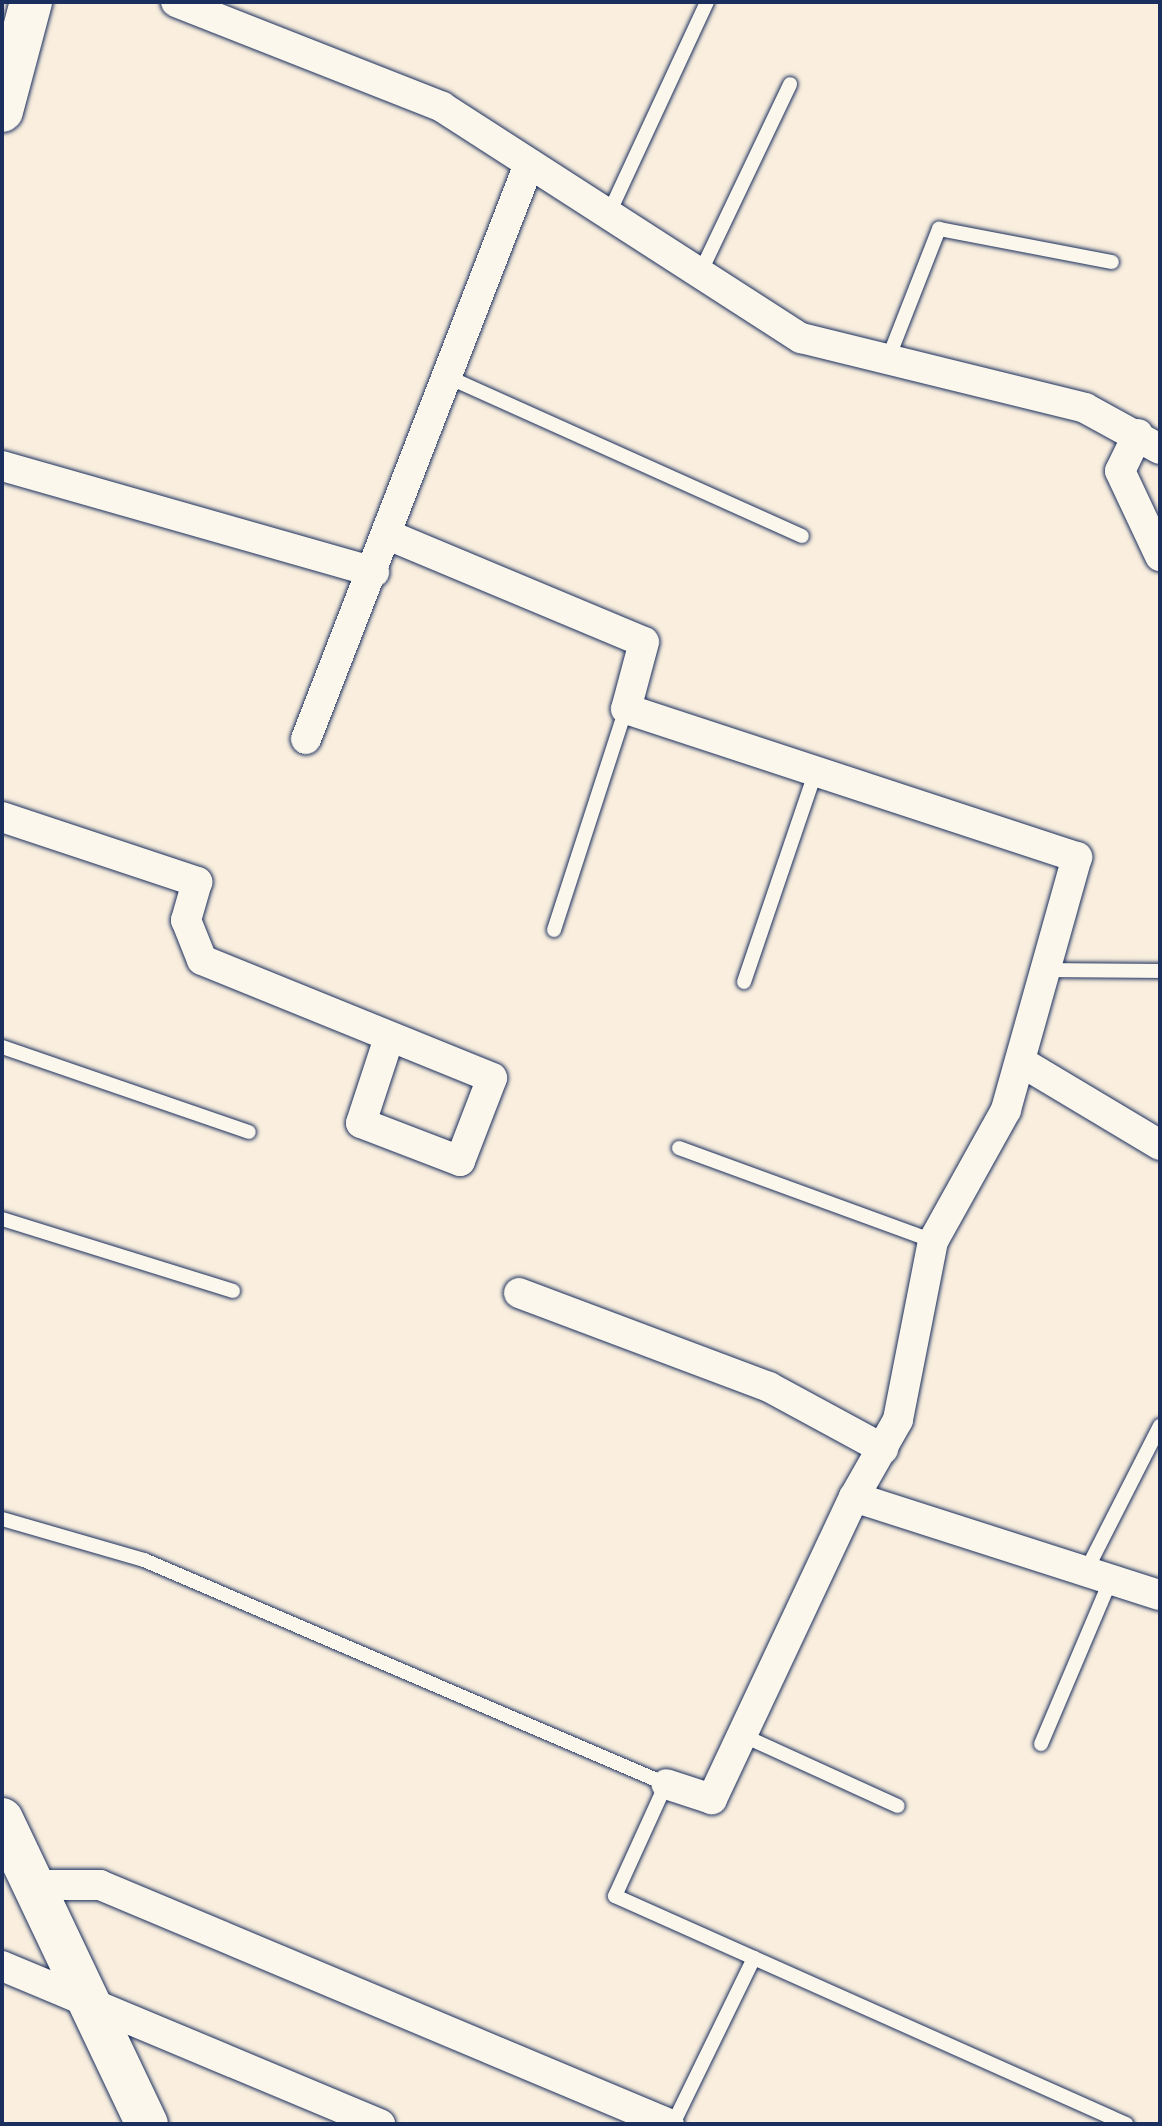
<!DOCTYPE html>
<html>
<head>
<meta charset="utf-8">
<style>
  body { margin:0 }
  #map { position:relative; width:1162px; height:2126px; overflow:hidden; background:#faefde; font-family:Mali,sans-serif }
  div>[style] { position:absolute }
  .roads { filter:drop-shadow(0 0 2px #1b2f5e) drop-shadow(0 0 2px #1b2f5e) }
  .lane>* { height:14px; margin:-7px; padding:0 7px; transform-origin:7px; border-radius:7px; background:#fbf7ec }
  .street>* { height:30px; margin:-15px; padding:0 15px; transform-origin:15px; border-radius:15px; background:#fbf7ec }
  .secondary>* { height:42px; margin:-21px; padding:0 21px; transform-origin:21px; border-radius:21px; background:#fbf7ec }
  span { translate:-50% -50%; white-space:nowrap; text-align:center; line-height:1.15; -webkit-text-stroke:8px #fbf7ec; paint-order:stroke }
  .frame { position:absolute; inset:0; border:4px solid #1b2f5e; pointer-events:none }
</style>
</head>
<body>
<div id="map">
  <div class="roads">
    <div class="lane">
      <i style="left:610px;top:211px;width:230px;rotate:-65.1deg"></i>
      <i style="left:701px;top:271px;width:207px;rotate:-64.5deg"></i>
      <i style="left:888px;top:359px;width:140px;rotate:-68.6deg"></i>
      <i style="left:939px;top:229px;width:176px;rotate:10.8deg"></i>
      <i style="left:448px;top:377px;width:388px;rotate:24.2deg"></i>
      <i style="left:554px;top:930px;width:232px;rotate:-72deg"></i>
      <i style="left:1047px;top:970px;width:113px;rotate:0.5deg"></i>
      <i style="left:744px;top:982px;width:223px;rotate:-71.2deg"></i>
      <i style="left:2px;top:1047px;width:261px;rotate:19deg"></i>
      <i style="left:679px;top:1148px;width:270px;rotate:20.1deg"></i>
      <i style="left:2px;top:1219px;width:242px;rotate:17.3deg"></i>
      <i style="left:2px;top:1519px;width:148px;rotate:16.1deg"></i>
      <i style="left:144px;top:1560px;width:568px;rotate:23.23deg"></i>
      <i style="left:666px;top:1784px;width:123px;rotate:114.5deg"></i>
      <i style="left:615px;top:1896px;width:560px;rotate:24.05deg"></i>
      <i style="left:1086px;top:1571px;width:163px;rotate:-63deg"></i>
      <i style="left:742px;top:1735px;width:171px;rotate:24.5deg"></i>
      <i style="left:1041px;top:1744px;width:179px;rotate:-67deg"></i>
      <i style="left:673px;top:2124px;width:185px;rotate:-64deg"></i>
    </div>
    <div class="street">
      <i style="left:176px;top:2px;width:286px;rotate:21.5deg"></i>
      <i style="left:442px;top:107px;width:427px;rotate:32.8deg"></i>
      <i style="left:801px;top:338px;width:292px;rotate:13.8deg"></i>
      <i style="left:1085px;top:408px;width:85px;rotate:28.7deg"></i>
      <i style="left:1138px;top:434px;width:41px;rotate:115.9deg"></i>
      <i style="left:1120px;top:471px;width:94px;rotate:64.8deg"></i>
      <i style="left:2px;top:466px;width:387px;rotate:15.9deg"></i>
      <i style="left:388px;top:535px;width:277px;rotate:22.7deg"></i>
      <i style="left:644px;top:642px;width:69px;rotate:105deg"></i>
      <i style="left:626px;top:709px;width:475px;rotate:18.2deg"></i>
      <i style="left:1077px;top:857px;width:263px;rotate:105.7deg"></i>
      <i style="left:1006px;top:1110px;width:150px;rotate:119.1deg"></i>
      <i style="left:933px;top:1241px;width:182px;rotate:101.1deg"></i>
      <i style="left:898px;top:1420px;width:89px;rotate:119.7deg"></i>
      <i style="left:854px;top:1497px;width:334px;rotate:115.2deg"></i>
      <i style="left:712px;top:1799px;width:48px;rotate:-161.9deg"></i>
      <i style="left:306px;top:739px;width:617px;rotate:-68.8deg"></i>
      <i style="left:2px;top:817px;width:206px;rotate:18.4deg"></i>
      <i style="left:197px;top:882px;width:40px;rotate:106deg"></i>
      <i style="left:186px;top:920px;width:43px;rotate:68.2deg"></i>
      <i style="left:202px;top:960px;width:313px;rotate:22.1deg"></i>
      <i style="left:492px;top:1078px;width:89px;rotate:111.1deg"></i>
      <i style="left:460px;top:1161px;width:106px;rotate:-159deg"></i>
      <i style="left:361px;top:1123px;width:89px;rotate:-71.8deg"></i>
      <i style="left:1023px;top:1063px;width:160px;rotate:30.9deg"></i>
      <i style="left:519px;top:1293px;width:267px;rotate:20.6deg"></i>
      <i style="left:769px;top:1387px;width:130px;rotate:28.5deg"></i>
      <i style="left:854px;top:1497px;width:321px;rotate:17.8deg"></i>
      <i style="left:34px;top:1885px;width:66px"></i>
      <i style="left:100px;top:1885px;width:617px;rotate:22.78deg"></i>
      <i style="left:2px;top:1966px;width:410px;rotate:22.7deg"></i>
    </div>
    <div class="secondary">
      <i style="left:2px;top:111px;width:113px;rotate:-75.1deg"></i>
      <i style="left:2px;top:1819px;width:338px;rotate:64.6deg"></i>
    </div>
  </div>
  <div class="frame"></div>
</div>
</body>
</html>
